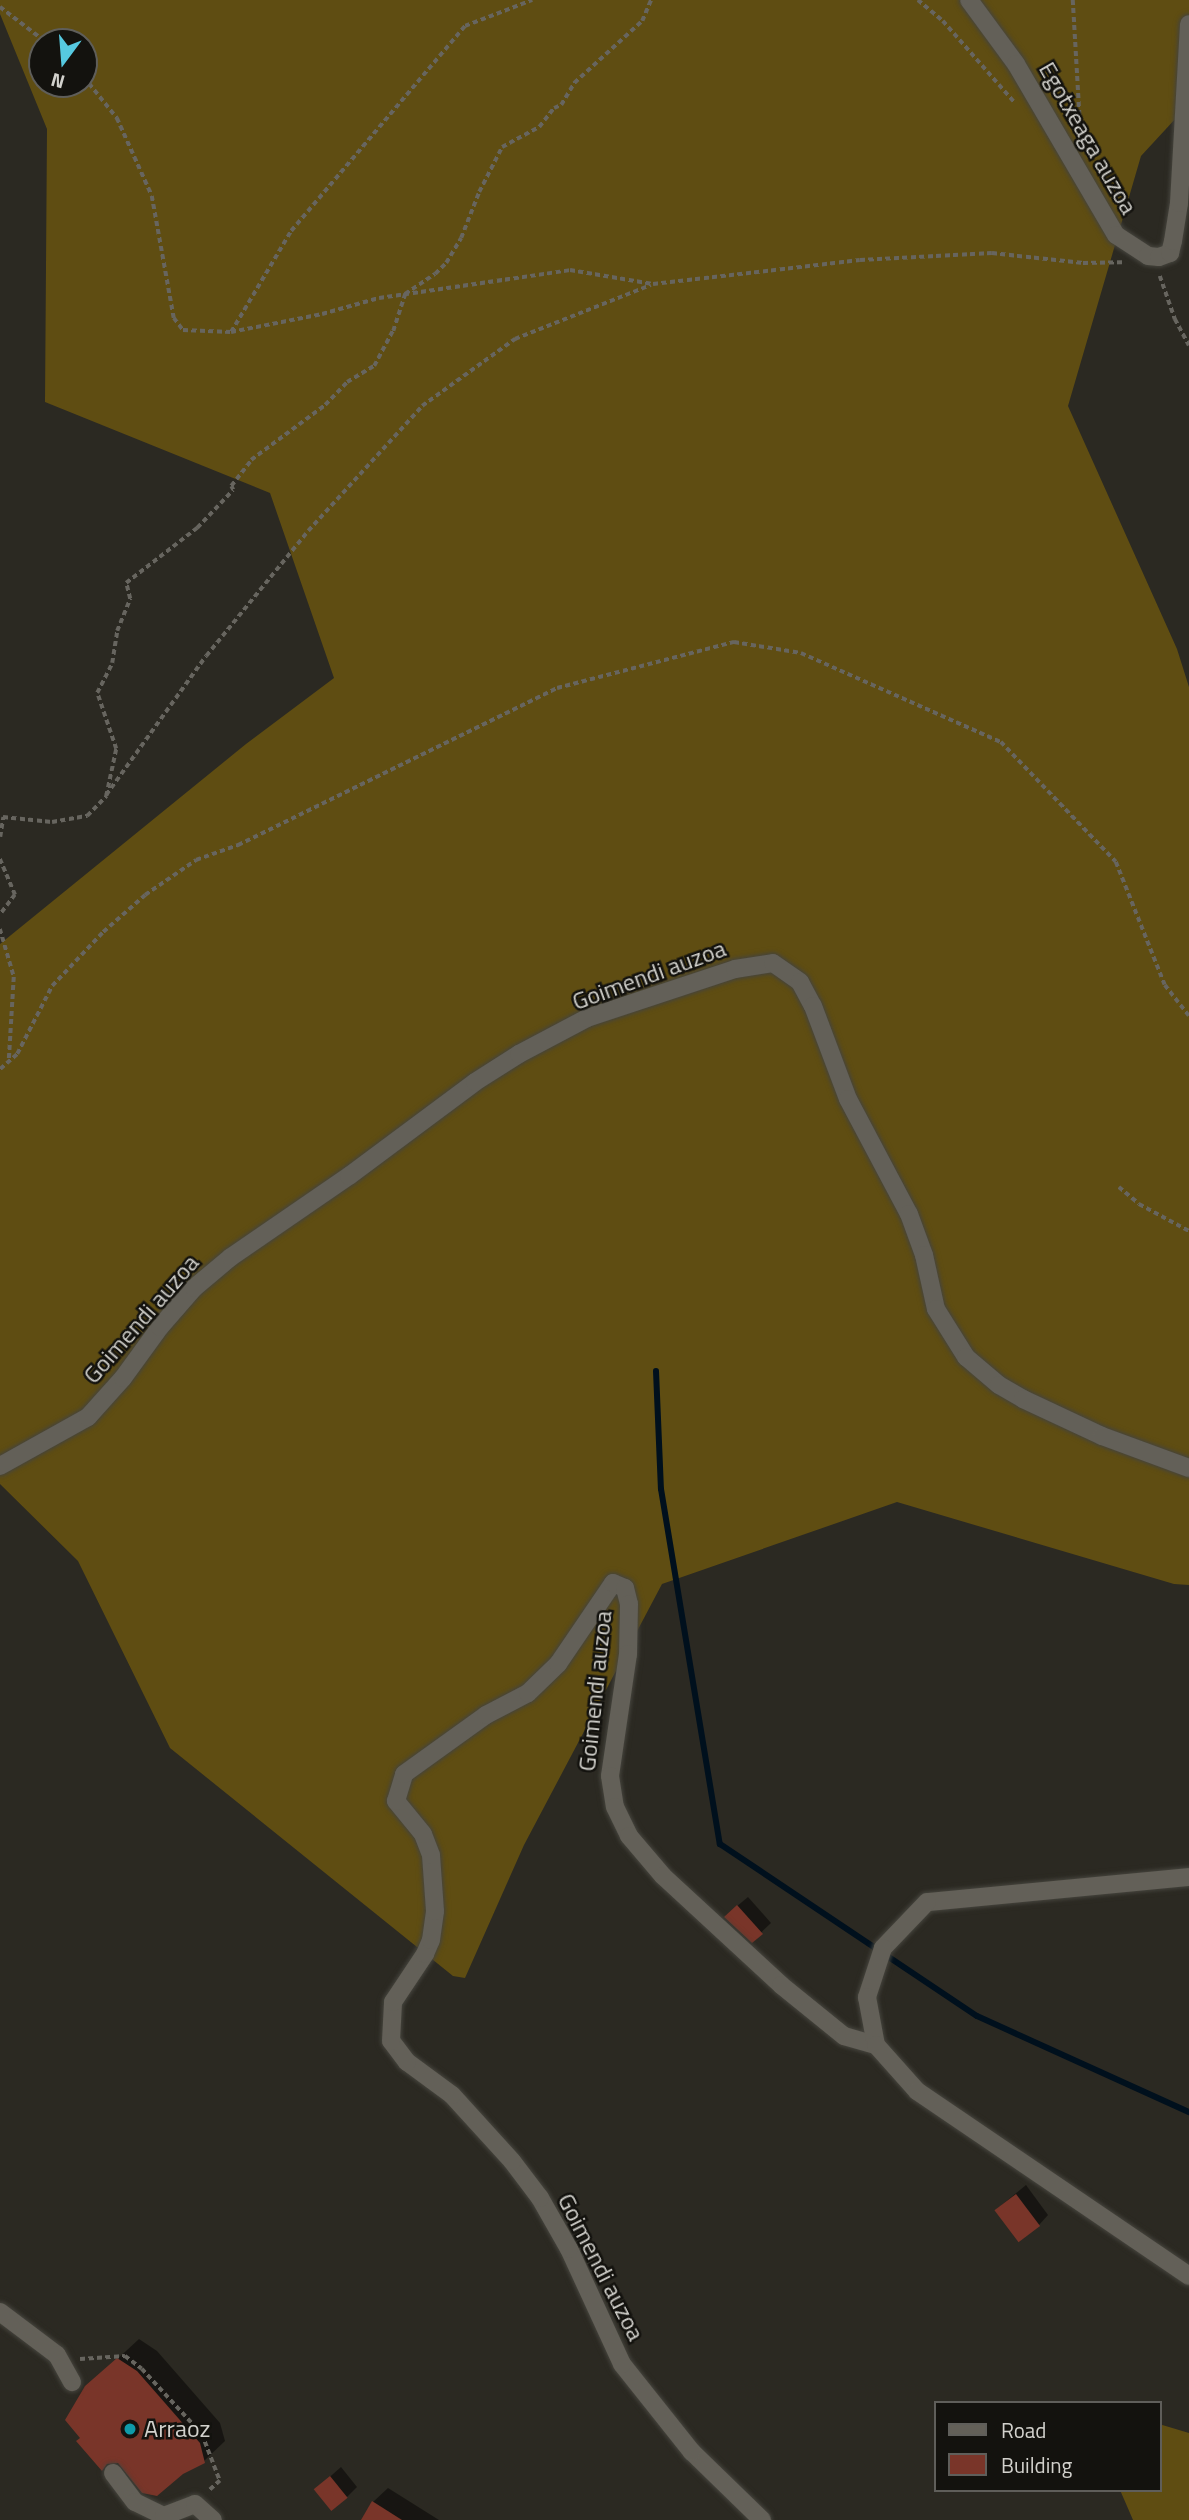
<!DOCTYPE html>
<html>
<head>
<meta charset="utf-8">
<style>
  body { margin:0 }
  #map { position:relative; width:1189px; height:2520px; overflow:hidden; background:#2b2922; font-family:"Titillium Web",sans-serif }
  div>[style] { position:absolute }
  .forest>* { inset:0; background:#5f4d12 }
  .shadow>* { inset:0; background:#0007 }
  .stream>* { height:6px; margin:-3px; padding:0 3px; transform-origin:3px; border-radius:3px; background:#00101d }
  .building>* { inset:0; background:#793529; transform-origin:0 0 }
  .path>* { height:3.5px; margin-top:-1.75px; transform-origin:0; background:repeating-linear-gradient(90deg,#67655f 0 5px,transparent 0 8.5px) }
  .roads { filter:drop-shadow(0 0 2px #45443d) drop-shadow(0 0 2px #45443d) }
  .minor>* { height:18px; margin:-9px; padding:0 9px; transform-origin:9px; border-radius:9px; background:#636058 }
  .secondary>* { height:18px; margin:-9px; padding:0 9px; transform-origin:9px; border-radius:9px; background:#636058 }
  .dots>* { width:19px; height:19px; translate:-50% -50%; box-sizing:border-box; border:4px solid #13120e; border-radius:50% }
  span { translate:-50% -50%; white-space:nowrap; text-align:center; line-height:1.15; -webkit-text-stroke:5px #13120e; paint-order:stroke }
  .street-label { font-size:24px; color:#d2d1cc }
  .poi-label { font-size:24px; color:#d2d1cc }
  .left { translate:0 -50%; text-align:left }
  .legend { position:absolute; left:934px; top:2401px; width:228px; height:91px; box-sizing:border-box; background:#13120e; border:2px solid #5f5e5a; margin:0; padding:9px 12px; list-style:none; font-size:21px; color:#d2d1cc }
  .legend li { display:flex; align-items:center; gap:14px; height:35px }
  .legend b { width:35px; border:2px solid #5f5e5a }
  .north { position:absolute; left:28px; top:28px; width:70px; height:70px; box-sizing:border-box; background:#13120e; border:2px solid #5f5e5a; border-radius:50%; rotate:196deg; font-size:19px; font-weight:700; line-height:28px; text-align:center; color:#d2d1cc }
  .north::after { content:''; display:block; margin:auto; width:24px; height:32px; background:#56c9e0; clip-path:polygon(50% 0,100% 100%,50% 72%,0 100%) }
</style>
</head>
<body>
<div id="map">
  <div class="forest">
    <i style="clip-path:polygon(evenodd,0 0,1189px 0,1189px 104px,1141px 156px,1068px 406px,1177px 649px,1189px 687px,1189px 1585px,1174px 1584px,897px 1502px,662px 1584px,524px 1845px,465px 1978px,453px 1976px,170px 1748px,78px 1561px,0 1484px,0 944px,246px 744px,334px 678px,270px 493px,45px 402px,47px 129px,0 14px,0 0,42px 42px,84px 42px,84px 84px,42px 84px,42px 42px)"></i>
    <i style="clip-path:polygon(1159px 2424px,1189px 2433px,1189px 2520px,1133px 2520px,1120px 2490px,1159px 2490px)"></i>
  </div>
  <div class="shadow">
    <i style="clip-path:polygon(748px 1897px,771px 1923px,752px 1941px,736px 1907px)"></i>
    <i style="clip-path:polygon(1026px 2185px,1048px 2215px,1039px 2225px,997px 2209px)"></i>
    <i style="clip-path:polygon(139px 2339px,157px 2351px,220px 2423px,225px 2441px,204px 2461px,119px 2461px,82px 2437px,87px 2387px)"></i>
    <i style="clip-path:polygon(341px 2467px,357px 2487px,347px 2497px,316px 2489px)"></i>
    <i style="clip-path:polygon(388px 2488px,439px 2520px,363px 2520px,373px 2502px)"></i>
  </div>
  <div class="stream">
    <i style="left:656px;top:1371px;width:118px;rotate:87.6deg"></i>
    <i style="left:661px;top:1489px;width:360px;rotate:80.6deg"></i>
    <i style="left:720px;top:1844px;width:309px;rotate:33.8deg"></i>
    <i style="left:977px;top:2016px;width:233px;rotate:24.4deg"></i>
  </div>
  <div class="building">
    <i style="clip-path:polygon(737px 1905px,763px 1934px,752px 1943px,724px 1917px)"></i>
    <i style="left:1016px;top:2194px;width:40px;height:27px;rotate:53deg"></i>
    <i style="clip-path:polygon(117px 2358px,137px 2371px,200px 2443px,205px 2463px,183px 2474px,157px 2496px,142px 2493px,118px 2463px,107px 2464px,102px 2471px,76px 2441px,80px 2438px,65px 2420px,85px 2386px)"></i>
    <i style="left:330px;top:2476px;width:28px;height:21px;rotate:51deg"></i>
    <i style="clip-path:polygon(372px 2501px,402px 2520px,361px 2520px)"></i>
  </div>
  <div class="path">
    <i style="left:918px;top:0;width:33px;rotate:40deg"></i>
    <i style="left:943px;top:21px;width:109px;rotate:48.7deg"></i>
    <i style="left:1073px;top:0;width:138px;rotate:86.7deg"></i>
    <i style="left:0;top:7px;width:58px;rotate:37.3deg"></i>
    <i style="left:84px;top:77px;width:53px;rotate:51.2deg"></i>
    <i style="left:117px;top:118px;width:85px;rotate:65.8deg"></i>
    <i style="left:152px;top:196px;width:124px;rotate:79.8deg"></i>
    <i style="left:174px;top:318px;width:15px;rotate:53deg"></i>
    <i style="left:183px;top:330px;width:48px;rotate:2.4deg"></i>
    <i style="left:231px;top:332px;width:93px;rotate:-11.2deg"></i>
    <i style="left:322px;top:314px;width:59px;rotate:-15.7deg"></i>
    <i style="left:379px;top:298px;width:193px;rotate:-8.3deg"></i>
    <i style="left:570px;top:270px;width:84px;rotate:9.6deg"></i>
    <i style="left:653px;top:284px;width:208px;rotate:-6.6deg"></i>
    <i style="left:860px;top:260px;width:132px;rotate:-3deg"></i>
    <i style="left:992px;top:253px;width:92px;rotate:6.3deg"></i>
    <i style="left:1083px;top:263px;width:39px;rotate:-1deg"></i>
    <i style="left:1160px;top:276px;width:46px;rotate:70.8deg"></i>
    <i style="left:1175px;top:319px;width:30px;rotate:62deg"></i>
    <i style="left:231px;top:332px;width:117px;rotate:-59.3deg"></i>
    <i style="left:291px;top:231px;width:269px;rotate:-49.7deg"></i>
    <i style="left:465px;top:26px;width:72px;rotate:-21.2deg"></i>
    <i style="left:106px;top:795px;width:171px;rotate:-54.3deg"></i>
    <i style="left:206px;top:656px;width:161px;rotate:-50.8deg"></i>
    <i style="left:308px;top:531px;width:169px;rotate:-47.6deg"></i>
    <i style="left:422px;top:406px;width:115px;rotate:-35.8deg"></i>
    <i style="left:515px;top:339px;width:146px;rotate:-21.7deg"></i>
    <i style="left:0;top:837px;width:20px;rotate:-81deg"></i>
    <i style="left:3px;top:817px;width:49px;rotate:5.8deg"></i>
    <i style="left:52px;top:822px;width:36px;rotate:-10deg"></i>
    <i style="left:87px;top:816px;width:28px;rotate:-46deg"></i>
    <i style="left:106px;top:796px;width:48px;rotate:-78deg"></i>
    <i style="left:116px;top:749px;width:59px;rotate:-108.7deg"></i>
    <i style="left:97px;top:693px;width:34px;rotate:-63deg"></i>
    <i style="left:112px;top:663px;width:32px;rotate:-81deg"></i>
    <i style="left:117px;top:631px;width:35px;rotate:-68deg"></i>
    <i style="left:130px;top:599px;width:16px;rotate:-104deg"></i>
    <i style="left:126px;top:583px;width:90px;rotate:-37.8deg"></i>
    <i style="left:197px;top:528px;width:52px;rotate:-46.5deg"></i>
    <i style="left:233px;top:490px;width:4px;rotate:-117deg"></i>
    <i style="left:231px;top:486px;width:33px;rotate:-52deg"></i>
    <i style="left:251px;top:460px;width:92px;rotate:-36.6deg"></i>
    <i style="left:325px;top:405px;width:32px;rotate:-46deg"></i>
    <i style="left:347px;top:382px;width:31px;rotate:-31deg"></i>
    <i style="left:374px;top:366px;width:40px;rotate:-62deg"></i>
    <i style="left:393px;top:331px;width:39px;rotate:-72deg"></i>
    <i style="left:405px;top:294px;width:36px;rotate:-34deg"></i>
    <i style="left:435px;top:274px;width:16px;rotate:-45deg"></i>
    <i style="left:446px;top:263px;width:29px;rotate:-59deg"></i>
    <i style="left:461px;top:238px;width:49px;rotate:-68.6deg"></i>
    <i style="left:479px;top:192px;width:51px;rotate:-62.9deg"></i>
    <i style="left:502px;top:147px;width:42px;rotate:-28.4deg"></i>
    <i style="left:539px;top:127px;width:24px;rotate:-52deg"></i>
    <i style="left:554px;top:108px;width:8px;rotate:-23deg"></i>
    <i style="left:561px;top:105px;width:26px;rotate:-59deg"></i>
    <i style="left:574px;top:83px;width:92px;rotate:-42.4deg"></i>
    <i style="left:642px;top:21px;width:23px;rotate:-67deg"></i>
    <i style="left:0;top:859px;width:39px;rotate:67deg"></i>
    <i style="left:15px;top:895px;width:25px;rotate:127deg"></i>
    <i style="left:0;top:929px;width:50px;rotate:73.7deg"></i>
    <i style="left:14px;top:977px;width:84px;rotate:93.4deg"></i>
    <i style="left:0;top:1069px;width:23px;rotate:-41deg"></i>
    <i style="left:17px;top:1054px;width:76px;rotate:-62.8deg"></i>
    <i style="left:52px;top:986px;width:74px;rotate:-46.6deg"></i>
    <i style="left:103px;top:932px;width:56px;rotate:-41.4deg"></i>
    <i style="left:145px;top:895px;width:62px;rotate:-34.5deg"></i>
    <i style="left:196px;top:860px;width:45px;rotate:-19.7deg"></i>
    <i style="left:238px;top:845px;width:356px;rotate:-26.2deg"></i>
    <i style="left:557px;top:688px;width:183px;rotate:-14.6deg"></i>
    <i style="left:734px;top:642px;width:68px;rotate:9.3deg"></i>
    <i style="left:801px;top:653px;width:219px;rotate:24deg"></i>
    <i style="left:1001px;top:742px;width:166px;rotate:46.2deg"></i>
    <i style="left:1116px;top:862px;width:132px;rotate:68.3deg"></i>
    <i style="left:1165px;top:985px;width:39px;rotate:52deg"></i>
    <i style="left:1119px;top:1187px;width:26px;rotate:40deg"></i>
    <i style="left:1139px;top:1204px;width:57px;rotate:28.4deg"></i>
    <i style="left:80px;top:2359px;width:45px;rotate:-3.8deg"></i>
    <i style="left:125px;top:2356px;width:21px;rotate:37deg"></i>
    <i style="left:142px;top:2369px;width:88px;rotate:47.3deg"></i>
    <i style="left:202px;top:2434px;width:50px;rotate:69deg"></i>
    <i style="left:220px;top:2481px;width:15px;rotate:138deg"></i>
  </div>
  <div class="roads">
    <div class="minor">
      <i style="left:969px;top:0;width:79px;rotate:53.7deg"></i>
      <i style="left:1016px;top:64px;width:198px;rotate:59.7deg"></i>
      <i style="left:1116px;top:235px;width:38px;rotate:33deg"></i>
      <i style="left:1148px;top:256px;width:11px;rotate:5deg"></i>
      <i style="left:1159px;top:257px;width:12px;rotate:-20deg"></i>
      <i style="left:1170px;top:253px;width:12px;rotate:-76deg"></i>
      <i style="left:1173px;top:241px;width:38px;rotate:-81deg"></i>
      <i style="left:1179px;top:203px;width:179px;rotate:-86.8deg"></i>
      <i style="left:0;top:1466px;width:101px;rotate:-29.1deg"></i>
      <i style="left:88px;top:1417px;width:52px;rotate:-48.1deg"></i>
      <i style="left:123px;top:1378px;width:63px;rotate:-54deg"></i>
      <i style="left:160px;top:1327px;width:52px;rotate:-48.9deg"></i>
      <i style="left:194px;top:1288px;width:48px;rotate:-40deg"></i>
      <i style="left:231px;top:1257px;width:143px;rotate:-34.5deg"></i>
      <i style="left:349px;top:1176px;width:157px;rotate:-36.7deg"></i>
      <i style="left:475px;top:1082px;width:52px;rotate:-32.5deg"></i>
      <i style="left:519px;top:1054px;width:77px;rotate:-27.9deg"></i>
      <i style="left:587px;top:1018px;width:156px;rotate:-18.3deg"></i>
      <i style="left:735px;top:969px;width:38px;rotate:-9deg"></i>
      <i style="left:773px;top:963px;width:33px;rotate:35deg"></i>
      <i style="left:800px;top:982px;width:27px;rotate:62deg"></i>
      <i style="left:813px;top:1006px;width:99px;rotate:69.4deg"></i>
      <i style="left:848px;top:1099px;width:130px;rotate:62.1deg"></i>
      <i style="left:909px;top:1214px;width:44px;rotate:69.9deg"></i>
      <i style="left:924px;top:1255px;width:55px;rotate:77.5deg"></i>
      <i style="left:936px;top:1309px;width:57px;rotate:58deg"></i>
      <i style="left:966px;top:1357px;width:43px;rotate:40.3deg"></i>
      <i style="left:999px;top:1385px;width:28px;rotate:30deg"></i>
      <i style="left:1023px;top:1399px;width:87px;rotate:25.1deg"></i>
      <i style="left:1102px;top:1436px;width:93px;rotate:20.2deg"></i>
      <i style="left:0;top:2312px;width:71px;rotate:37deg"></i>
      <i style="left:57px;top:2355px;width:31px;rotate:61deg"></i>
      <i style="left:113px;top:2473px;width:36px;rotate:53deg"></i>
      <i style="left:135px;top:2502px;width:32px;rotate:26deg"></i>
      <i style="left:164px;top:2516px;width:33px;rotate:-21deg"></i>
      <i style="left:195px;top:2504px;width:24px;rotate:42deg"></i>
      <i style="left:762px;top:2520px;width:98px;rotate:-135.8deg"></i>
      <i style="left:692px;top:2452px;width:112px;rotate:-128.5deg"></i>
      <i style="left:622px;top:2364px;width:127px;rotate:-114.7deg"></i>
      <i style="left:569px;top:2249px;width:59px;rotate:-119.6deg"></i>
      <i style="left:540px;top:2198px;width:46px;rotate:-127.1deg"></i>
      <i style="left:512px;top:2161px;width:89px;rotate:-132.3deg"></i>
      <i style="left:452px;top:2095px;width:56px;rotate:-143.7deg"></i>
      <i style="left:407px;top:2062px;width:26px;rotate:-127deg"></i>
      <i style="left:391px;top:2041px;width:39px;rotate:-87deg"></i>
      <i style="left:393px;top:2002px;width:58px;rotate:-56.3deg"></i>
      <i style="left:425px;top:1954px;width:15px;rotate:-67deg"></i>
      <i style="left:431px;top:1940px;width:29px;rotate:-82deg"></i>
      <i style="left:435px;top:1911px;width:56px;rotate:-94.1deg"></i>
      <i style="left:431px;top:1855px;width:22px;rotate:-111deg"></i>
      <i style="left:423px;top:1834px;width:43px;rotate:-129.3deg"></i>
      <i style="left:396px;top:1801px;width:28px;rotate:-73deg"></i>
      <i style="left:404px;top:1774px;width:101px;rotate:-35.7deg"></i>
      <i style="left:486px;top:1715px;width:47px;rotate:-27.6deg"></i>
      <i style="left:528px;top:1693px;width:42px;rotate:-44deg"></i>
      <i style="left:558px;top:1664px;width:98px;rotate:-55.8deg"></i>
      <i style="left:613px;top:1583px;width:13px;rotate:23deg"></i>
      <i style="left:625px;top:1588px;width:16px;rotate:76deg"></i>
      <i style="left:629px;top:1604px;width:50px;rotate:91.1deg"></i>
      <i style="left:628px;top:1654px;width:123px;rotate:98.4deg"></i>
      <i style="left:610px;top:1776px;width:31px;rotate:81deg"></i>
      <i style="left:615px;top:1807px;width:32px;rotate:64deg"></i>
      <i style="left:629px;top:1836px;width:52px;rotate:49.6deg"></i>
      <i style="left:663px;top:1876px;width:161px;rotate:42.7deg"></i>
      <i style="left:781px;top:1985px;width:81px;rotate:39deg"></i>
      <i style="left:844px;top:2036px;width:33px;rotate:16deg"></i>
    </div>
    <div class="secondary">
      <i style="left:1189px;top:1877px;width:263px;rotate:174.5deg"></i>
      <i style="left:927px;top:1902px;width:64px;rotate:133.7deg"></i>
      <i style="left:883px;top:1948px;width:52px;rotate:108.1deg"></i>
      <i style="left:867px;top:1997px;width:49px;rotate:79.4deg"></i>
      <i style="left:876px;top:2045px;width:62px;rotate:48.3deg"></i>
      <i style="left:917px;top:2091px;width:329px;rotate:34.2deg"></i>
    </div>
  </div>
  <div class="dots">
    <i style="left:130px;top:2429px;background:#0f9aa8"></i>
  </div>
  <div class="street-label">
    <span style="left:1088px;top:138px;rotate:60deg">Egotxeaga auzoa</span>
    <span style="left:649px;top:975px;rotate:-20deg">Goimendi auzoa</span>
    <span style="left:141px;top:1319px;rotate:-49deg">Goimendi auzoa</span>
    <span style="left:595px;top:1691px;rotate:-84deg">Goimendi auzoa</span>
    <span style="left:601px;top:2267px;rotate:63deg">Goimendi auzoa</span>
  </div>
  <div class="poi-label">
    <span class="left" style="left:144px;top:2429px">Arraoz</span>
  </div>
  <ul class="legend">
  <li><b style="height:9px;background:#636058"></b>Road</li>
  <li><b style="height:19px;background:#793529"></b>Building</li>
  </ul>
  <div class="north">N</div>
</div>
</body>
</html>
